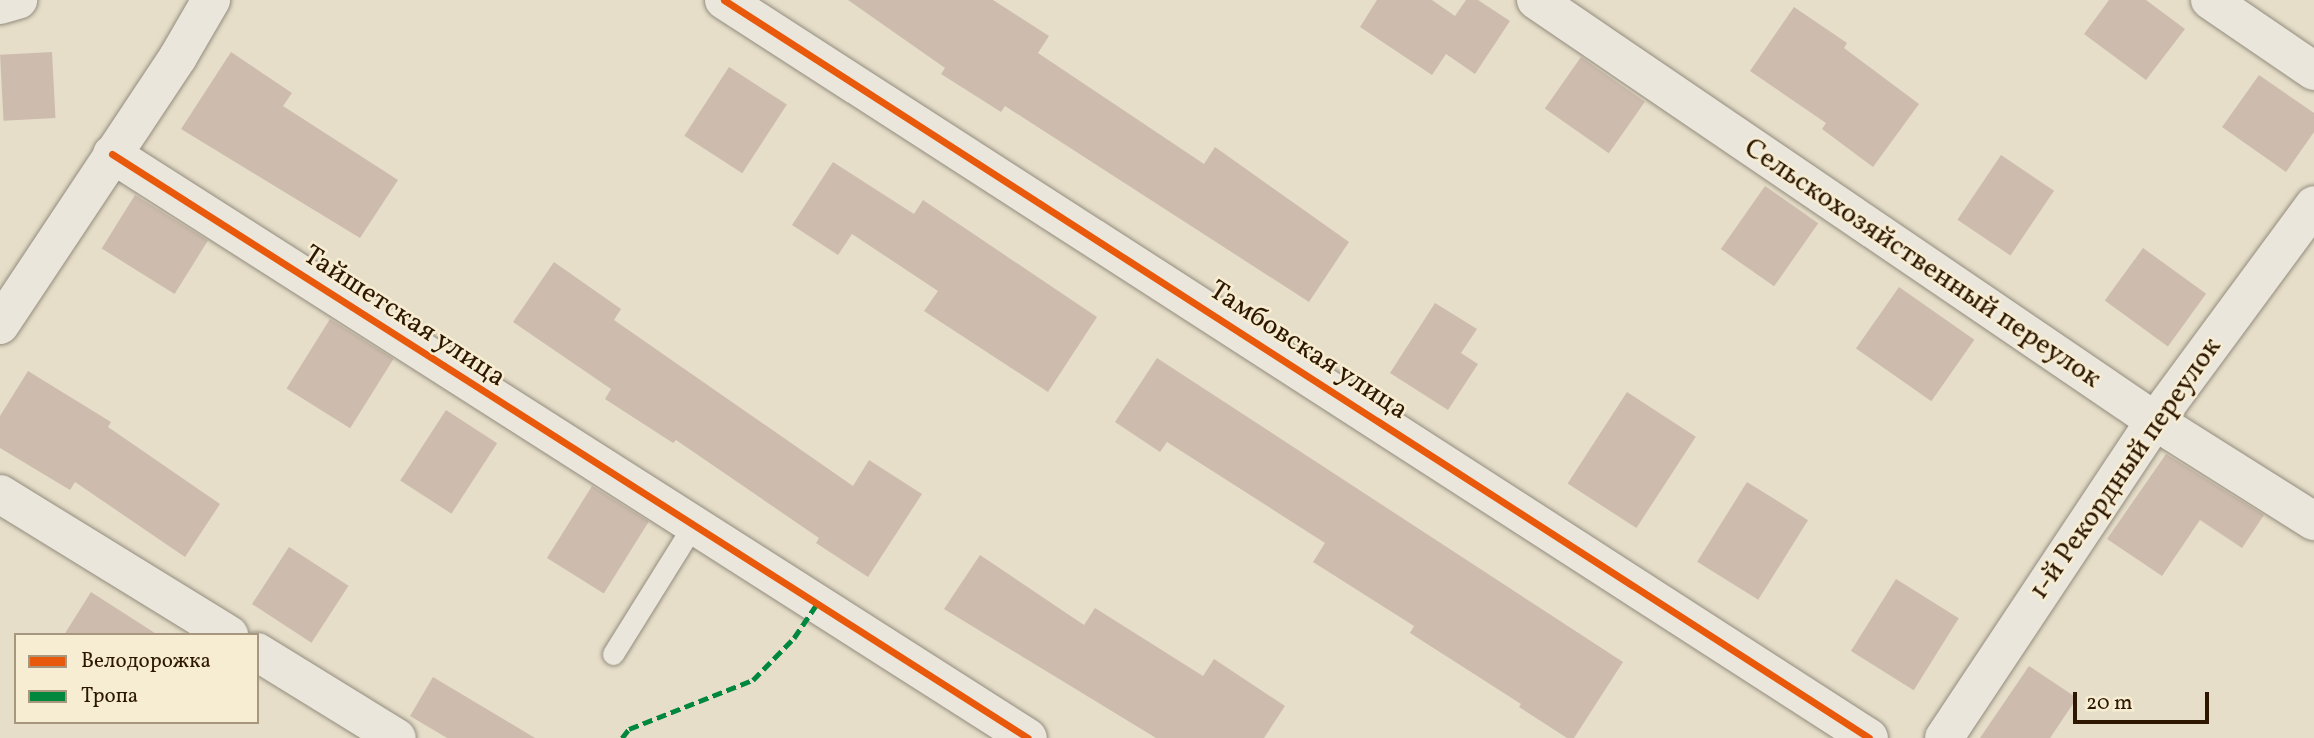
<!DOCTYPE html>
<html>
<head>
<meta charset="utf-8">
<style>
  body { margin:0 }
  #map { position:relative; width:2314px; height:738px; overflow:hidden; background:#e6dec9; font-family:Vollkorn,serif }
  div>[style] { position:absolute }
  .building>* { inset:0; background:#cdbcae; transform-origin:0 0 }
  .roads { filter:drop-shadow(0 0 2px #938c7d) drop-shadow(0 0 2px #938c7d) }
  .lane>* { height:21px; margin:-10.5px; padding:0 10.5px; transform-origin:10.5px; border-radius:10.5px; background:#eae6dc }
  .street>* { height:38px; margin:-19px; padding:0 19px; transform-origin:19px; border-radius:19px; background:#eae6dc }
  .quiet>* { height:5px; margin-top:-2.5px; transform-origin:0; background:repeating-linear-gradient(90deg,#00873e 0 10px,transparent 0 15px) }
  .cycleway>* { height:7px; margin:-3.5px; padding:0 3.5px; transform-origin:3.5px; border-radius:3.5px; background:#e8590c }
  span { translate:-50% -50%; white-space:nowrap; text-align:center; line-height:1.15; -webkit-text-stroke:5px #f7edd3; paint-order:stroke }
  .street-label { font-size:28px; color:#2e1700 }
  .legend { position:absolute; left:14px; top:633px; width:245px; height:91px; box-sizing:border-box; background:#f7edd3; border:2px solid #a7977f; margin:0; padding:9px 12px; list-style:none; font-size:21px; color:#2e1700 }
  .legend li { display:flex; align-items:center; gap:14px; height:35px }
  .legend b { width:35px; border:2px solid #a7977f }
  .scale { position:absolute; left:2073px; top:692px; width:136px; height:32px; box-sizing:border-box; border:4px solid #2e1700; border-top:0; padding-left:9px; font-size:21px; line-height:24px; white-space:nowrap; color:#2e1700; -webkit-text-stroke:5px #f7edd3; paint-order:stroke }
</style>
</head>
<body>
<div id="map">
  <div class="building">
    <i style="clip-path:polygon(848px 0,993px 0,1049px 36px,1038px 53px,1204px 164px,1215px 147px,1349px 242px,1309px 302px,1005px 106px,1001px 112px,941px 74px,945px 68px)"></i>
    <i style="clip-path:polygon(1377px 0,1432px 0,1455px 16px,1466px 0,1478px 0,1510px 21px,1475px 74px,1446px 54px,1432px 75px,1360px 27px)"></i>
    <i style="clip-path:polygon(2109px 0,2146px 0,2185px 29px,2146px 80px,2084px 34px)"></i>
    <i style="clip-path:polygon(1794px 7px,1847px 43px,1844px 48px,1919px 104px,1873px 167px,1822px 129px,1826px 123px,1750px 71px)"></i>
    <i style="left:52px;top:52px;width:66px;height:52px;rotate:87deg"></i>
    <i style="clip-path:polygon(231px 52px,292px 93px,283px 106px,398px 180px,360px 238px,181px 129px)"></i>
    <i style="left:1581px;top:57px;width:78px;height:63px;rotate:35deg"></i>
    <i style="left:729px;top:67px;width:69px;height:82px;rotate:33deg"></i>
    <i style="clip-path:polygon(2259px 75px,2314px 113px,2314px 132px,2286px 172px,2222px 127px)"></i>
    <i style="left:2001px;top:155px;width:64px;height:78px;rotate:34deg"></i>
    <i style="clip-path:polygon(833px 162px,914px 214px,923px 200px,1097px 317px,1048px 392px,924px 311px,938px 291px,852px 234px,838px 255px,792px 225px)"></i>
    <i style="left:1765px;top:186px;width:65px;height:77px;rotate:35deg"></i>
    <i style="left:135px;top:195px;width:86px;height:63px;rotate:32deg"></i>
    <i style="left:2143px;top:248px;width:78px;height:65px;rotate:36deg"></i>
    <i style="clip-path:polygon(554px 262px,621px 309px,614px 320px,853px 486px,869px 460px,922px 494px,868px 577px,816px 543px,819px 538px,676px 440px,673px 443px,605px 399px,611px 389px,513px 322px)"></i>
    <i style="left:1899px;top:287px;width:92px;height:75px;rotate:35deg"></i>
    <i style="clip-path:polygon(1435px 303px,1477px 329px,1461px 353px,1478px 364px,1448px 410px,1390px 373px)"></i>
    <i style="left:330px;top:319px;width:75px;height:82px;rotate:32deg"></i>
    <i style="clip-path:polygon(1157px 358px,1623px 662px,1574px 738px,1567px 738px,1519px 707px,1521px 704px,1410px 633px,1414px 626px,1313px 562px,1325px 543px,1167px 442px,1160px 452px,1115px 422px)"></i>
    <i style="clip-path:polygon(28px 371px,111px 422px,108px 427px,220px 504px,185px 557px,75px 482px,70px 490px,0 448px,0 416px)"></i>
    <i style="left:1627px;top:392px;width:82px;height:109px;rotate:33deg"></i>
    <i style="left:446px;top:410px;width:61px;height:84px;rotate:33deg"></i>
    <i style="clip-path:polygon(2166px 454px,2264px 515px,2242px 548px,2200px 520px,2162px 576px,2107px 539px)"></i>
    <i style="left:1747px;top:482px;width:72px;height:94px;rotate:32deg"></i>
    <i style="left:592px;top:486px;width:67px;height:85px;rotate:32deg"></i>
    <i style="left:289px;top:547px;width:71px;height:68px;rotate:33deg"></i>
    <i style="clip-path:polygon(980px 555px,1084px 625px,1095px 608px,1203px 676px,1214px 659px,1285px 706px,1264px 738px,1156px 738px,944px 609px)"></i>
    <i style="left:1896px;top:579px;width:74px;height:85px;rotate:32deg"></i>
    <i style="clip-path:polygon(91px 592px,158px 635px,64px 635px)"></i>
    <i style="clip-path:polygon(2029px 666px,2077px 698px,2050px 738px,1980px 738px)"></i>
    <i style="clip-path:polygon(433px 677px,535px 738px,447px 738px,410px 716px)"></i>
  </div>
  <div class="roads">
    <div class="lane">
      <i style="left:613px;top:654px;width:150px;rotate:-58.1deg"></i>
    </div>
    <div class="street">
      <i style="left:724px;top:0;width:1362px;rotate:32.8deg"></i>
      <i style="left:1536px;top:0;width:749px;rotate:34.22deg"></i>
      <i style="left:2155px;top:421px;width:188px;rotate:32.2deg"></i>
      <i style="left:2210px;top:0;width:126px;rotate:34.3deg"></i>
      <i style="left:0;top:5px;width:19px;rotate:-16deg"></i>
      <i style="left:112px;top:154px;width:1086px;rotate:32.52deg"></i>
      <i style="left:0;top:325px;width:322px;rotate:-56.4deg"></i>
      <i style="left:178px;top:57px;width:66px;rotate:-59.9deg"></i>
      <i style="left:0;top:494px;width:269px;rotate:31.6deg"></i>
      <i style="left:257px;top:652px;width:164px;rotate:31.6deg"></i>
      <i style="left:1944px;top:738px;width:381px;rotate:-56.4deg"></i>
      <i style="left:2155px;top:421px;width:268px;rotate:-53.6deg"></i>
    </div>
  </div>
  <div class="quiet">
    <i style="left:622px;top:738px;width:11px;rotate:-52deg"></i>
    <i style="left:629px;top:729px;width:133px;rotate:-21.6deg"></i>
    <i style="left:753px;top:680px;width:59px;rotate:-45.7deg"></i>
    <i style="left:794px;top:638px;width:40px;rotate:-56deg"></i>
  </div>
  <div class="cycleway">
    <i style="left:724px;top:0;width:1362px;rotate:32.8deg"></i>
    <i style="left:112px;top:154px;width:1086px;rotate:32.52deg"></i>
  </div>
  <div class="street-label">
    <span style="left:1922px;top:264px;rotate:34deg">Сельскохозяйственный переулок</span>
    <span style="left:404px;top:317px;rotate:33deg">Тайшетская улица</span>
    <span style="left:1308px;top:351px;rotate:33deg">Тамбовская улица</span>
    <span style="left:2126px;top:469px;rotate:-55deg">1-й Рекордный переулок</span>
  </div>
  <ul class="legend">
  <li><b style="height:9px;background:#e8590c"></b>Велодорожка</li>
  <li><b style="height:9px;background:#00873e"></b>Тропа</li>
  </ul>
  <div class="scale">20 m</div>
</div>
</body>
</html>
